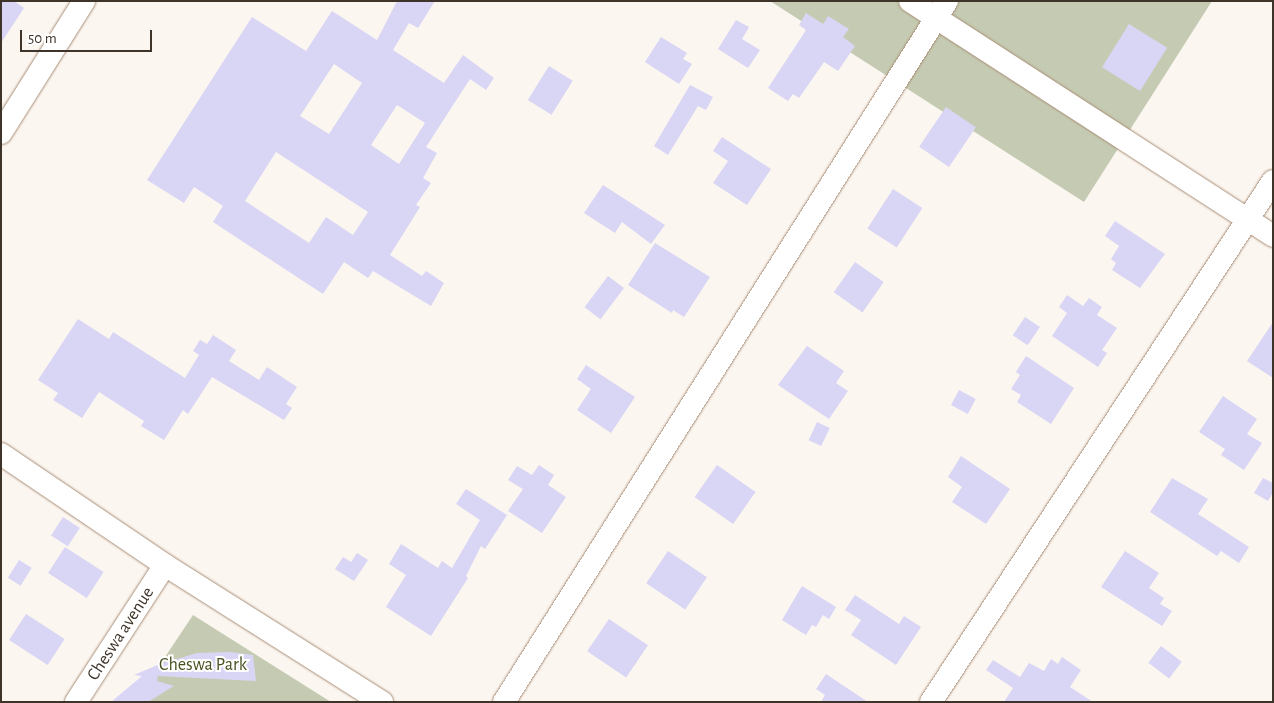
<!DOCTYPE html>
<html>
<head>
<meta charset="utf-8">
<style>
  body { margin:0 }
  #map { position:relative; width:1274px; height:703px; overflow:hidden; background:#fcf6f1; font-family:"Alegreya Sans",sans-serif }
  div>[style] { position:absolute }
  .green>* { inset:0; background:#c5cbb2 }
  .building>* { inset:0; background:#d9d5f5; transform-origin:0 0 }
  .roads { filter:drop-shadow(0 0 1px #a88e76) drop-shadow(0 0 1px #a88e76) }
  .minor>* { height:22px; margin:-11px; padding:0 11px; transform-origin:11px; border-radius:11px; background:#fff }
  span { translate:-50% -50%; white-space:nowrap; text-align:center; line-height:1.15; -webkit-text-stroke:4px #fff; paint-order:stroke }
  .street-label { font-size:18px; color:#3f342a }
  .park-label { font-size:18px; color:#485220 }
  .frame { position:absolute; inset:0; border:2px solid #3f342a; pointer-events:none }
  .scale { position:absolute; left:20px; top:30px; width:132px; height:22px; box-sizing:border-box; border:2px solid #3f342a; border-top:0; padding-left:6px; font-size:15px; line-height:18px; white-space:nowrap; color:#3f342a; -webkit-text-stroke:4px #fff; paint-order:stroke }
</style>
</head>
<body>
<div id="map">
  <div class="green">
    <i style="clip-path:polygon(770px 1px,1212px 1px,1084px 202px)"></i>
    <i style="clip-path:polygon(193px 615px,331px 702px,135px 702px)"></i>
  </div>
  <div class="building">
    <i style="clip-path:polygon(1px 1px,14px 1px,24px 8px,1px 43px)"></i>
    <i style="clip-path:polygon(evenodd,397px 1px,435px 1px,418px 28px,409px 23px,393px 50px,444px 83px,463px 55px,494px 78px,486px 90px,470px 79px,426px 147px,437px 153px,423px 178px,431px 183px,416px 205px,420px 207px,390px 255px,422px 276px,426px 271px,444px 283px,431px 306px,373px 271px,368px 278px,344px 262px,323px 294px,213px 222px,223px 206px,194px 187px,184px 203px,147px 180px,252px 17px,306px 51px,332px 11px,377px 40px,397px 1px,334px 64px,362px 83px,329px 134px,300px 116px,334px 64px,397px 1px,397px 105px,425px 123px,399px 164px,371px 145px,397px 105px,397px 1px,276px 152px,368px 212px,353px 235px,326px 217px,309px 243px,245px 201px,276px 152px)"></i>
    <i style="clip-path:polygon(806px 13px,823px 24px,828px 16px,849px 29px,843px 37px,855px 46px,838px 71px,824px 62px,799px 98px,793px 94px,788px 101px,768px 88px,806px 30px,799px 25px)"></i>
    <i style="clip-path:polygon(736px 20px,749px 27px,742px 39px,760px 50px,748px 68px,718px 49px)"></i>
    <i style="left:1129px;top:24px;width:45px;height:51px;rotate:32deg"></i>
    <i style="clip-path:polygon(661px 37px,687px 53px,683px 59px,692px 64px,679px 84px,645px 62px)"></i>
    <i style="left:549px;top:66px;width:28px;height:40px;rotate:32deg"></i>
    <i style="clip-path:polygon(690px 85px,713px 97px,706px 110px,698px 106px,668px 155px,654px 146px)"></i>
    <i style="left:946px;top:107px;width:36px;height:48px;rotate:34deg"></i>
    <i style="clip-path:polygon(722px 137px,771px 169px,747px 205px,713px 183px,728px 161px,713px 151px)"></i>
    <i style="clip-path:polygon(603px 185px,665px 225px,651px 244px,622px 222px,615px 233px,584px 213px)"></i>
    <i style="left:893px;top:189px;width:35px;height:47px;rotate:33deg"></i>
    <i style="clip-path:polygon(1115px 221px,1165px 254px,1140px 288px,1112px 270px,1116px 263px,1111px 259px,1119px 246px,1105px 236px)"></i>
    <i style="clip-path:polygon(655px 243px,710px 277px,684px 317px,673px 310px,672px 313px,628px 285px)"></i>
    <i style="left:855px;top:262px;width:35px;height:37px;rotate:35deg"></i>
    <i style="left:608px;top:276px;width:20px;height:39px;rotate:37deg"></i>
    <i style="clip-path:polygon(1067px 295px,1083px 306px,1089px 298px,1102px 307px,1097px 315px,1117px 328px,1102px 350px,1107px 353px,1098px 367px,1052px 336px,1067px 313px,1059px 307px)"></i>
    <i style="left:1025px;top:317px;width:18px;height:22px;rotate:34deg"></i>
    <i style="clip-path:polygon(78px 319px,109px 339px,113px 332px,185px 378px,199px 355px,193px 351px,200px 340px,207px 344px,213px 335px,236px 350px,229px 361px,259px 380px,267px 367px,297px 387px,286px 404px,292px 408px,284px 420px,212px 377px,188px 414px,183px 410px,164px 440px,141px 426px,144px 421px,99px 392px,82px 418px,53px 400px,58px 393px,38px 380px)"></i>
    <i style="clip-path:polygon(1273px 322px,1273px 378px,1247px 361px)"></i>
    <i style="clip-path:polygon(807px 346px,844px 371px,836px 383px,848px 391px,829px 419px,778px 385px)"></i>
    <i style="clip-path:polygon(1026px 356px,1074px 388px,1051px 424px,1017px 402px,1021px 395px,1011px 389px,1020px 375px,1016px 372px)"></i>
    <i style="clip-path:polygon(586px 365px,635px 397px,611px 433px,577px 410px,591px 389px,577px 379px)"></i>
    <i style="left:959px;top:390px;width:19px;height:17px;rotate:28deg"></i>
    <i style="clip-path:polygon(1223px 396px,1257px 419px,1247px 434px,1262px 443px,1244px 470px,1221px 455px,1225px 449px,1199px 432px)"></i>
    <i style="left:817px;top:422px;width:14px;height:20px;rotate:25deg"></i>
    <i style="clip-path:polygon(961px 456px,1010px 489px,986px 524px,952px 502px,962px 487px,948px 477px)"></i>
    <i style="clip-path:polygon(539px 465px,554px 475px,548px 485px,566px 497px,542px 533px,508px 511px,523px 489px,508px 480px,517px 466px,532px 475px)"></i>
    <i style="left:717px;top:465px;width:47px;height:39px;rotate:35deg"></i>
    <i style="clip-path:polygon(1172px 478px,1208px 499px,1198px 514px,1249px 547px,1239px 563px,1221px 551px,1217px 556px,1150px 512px)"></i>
    <i style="clip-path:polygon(1263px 478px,1273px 483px,1273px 492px,1268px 501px,1254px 493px)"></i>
    <i style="clip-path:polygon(466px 489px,507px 515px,485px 549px,481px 546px,466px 576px,468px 578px,431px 636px,386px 607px,406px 575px,389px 564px,401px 544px,438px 568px,442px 561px,452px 568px,480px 520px,456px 504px)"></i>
    <i style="left:63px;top:517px;width:20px;height:22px;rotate:33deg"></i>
    <i style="left:65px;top:547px;width:46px;height:31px;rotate:33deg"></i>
    <i style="left:668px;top:551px;width:47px;height:39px;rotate:34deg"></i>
    <i style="clip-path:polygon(1125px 551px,1159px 573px,1149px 588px,1164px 598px,1160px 604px,1172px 611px,1162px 626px,1101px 587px)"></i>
    <i style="clip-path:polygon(357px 553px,368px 560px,354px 581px,335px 569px,343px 557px,351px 562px)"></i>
    <i style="left:19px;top:560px;width:15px;height:21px;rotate:32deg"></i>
    <i style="clip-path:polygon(802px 586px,836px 607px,829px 619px,823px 615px,816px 627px,812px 625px,806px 635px,782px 620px)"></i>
    <i style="clip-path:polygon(855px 595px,899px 624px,904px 616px,921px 627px,896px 665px,851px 635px,861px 620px,845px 610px)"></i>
    <i style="left:26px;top:614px;width:46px;height:31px;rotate:33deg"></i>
    <i style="left:609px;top:619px;width:47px;height:39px;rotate:34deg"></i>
    <i style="left:1161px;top:646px;width:26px;height:21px;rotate:37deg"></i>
    <i style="clip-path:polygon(230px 652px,253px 655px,256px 681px,158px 676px,157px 681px,174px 686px,148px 702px,111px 702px,142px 676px,134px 675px,160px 664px,197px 653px)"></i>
    <i style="clip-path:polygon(1062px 657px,1081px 670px,1070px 687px,1093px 702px,1004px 702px,1013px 688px,986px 670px,993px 660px,1020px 677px,1029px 663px,1044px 671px,1051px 659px,1058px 664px)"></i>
    <i style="clip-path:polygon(826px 674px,868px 702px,821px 702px,825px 695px,816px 689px)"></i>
  </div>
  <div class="roads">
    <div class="minor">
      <i style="left:910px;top:1px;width:432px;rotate:32.9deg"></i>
      <i style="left:1px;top:133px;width:156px;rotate:-57.8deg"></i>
      <i style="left:1px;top:454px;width:198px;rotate:34.1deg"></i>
      <i style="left:165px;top:565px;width:257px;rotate:32.3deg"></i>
      <i style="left:76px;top:702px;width:163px;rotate:-57deg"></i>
      <i style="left:504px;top:702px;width:829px;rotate:-57.71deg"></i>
      <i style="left:931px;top:702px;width:623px;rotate:-56.72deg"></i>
    </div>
  </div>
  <div class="street-label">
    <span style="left:121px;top:634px;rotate:-57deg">Cheswa avenue</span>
  </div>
  <div class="park-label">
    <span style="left:203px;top:665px">Cheswa Park</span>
  </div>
  <div class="frame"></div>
  <div class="scale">50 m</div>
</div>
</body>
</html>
